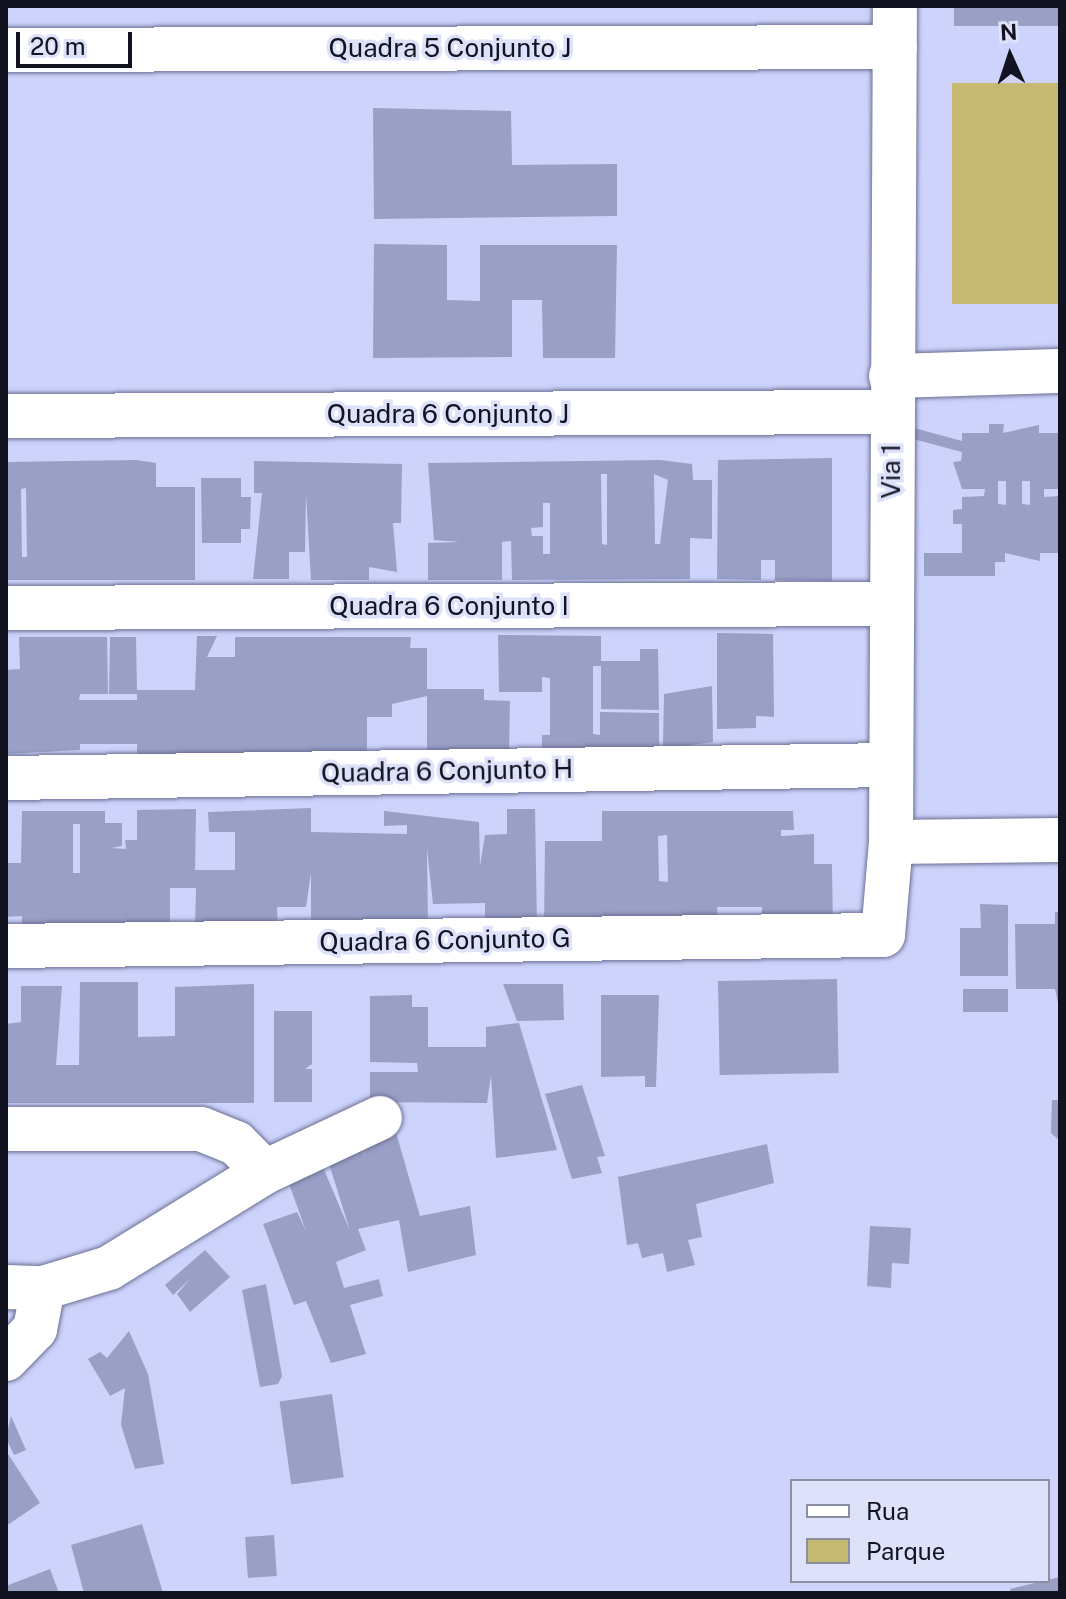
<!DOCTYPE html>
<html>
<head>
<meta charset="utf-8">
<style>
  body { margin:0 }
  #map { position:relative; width:1066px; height:1599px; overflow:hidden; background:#cdd3fb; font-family:"Public Sans",sans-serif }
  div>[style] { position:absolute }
  .green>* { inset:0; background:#c5b870; transform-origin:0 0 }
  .building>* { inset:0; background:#9a9fc6; transform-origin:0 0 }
  .roads { filter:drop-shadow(0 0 2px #6b7094) drop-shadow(0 0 2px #6b7094) }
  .minor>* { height:44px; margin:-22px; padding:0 22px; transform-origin:22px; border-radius:22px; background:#fff }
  span { translate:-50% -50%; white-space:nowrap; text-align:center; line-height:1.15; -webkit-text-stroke:7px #dde1f9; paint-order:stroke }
  .street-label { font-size:26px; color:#111320 }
  .frame { position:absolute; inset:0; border:8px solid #111320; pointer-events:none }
  .legend { position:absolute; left:790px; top:1479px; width:260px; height:104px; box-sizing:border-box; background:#dde1f9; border:2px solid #8b8fa2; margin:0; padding:10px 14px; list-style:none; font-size:24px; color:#111320 }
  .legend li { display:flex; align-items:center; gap:16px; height:40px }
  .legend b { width:40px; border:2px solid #8b8fa2 }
  .north { position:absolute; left:970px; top:16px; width:80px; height:80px; -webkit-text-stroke:6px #dde1f9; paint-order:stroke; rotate:357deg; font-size:22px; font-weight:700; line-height:32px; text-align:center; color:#111320 }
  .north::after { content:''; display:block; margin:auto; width:28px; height:36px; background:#111320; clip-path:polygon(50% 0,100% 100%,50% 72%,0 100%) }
  .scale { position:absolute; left:16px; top:32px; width:116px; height:36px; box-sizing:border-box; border:4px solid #111320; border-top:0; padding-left:10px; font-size:24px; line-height:28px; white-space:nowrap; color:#111320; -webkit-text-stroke:6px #dde1f9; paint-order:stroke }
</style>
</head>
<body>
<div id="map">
  <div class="green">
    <i style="left:1060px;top:83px;width:221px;height:108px;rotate:90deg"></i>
  </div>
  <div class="building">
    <i style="left:954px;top:6px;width:106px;height:20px"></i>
    <i style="clip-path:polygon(373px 108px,511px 111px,512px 165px,617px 164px,617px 216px,374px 219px)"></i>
    <i style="clip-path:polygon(374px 244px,447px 245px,447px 300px,480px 301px,480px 245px,617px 245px,615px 358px,543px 358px,542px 300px,512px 300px,512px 357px,373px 358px)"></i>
    <i style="clip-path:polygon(evenodd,989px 424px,1004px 424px,1003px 433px,1039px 425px,1039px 433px,1060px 433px,1060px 489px,1044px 489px,1044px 497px,1060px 496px,1060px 553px,1040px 553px,1040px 561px,1005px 553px,1005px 562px,995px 562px,995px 576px,924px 576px,924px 553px,962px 553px,962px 524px,953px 524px,953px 510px,962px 509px,962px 497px,984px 496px,985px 489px,962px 489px,953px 462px,961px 461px,962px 452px,913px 439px,914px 428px,962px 441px,962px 433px,989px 433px,989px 424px,998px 481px,1006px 481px,1006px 505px,998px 504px,998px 481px,989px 424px,1022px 481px,1030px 481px,1030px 505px,1022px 504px,1022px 481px)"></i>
    <i style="clip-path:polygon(832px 458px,832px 581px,775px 580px,775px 560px,761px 560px,761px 580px,717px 579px,718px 460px)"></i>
    <i style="clip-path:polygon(evenodd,136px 460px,156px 463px,156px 487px,195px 487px,195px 580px,6px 580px,6px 462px,136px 460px,26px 488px,27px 557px,22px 557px,21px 489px,26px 488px)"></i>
    <i style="clip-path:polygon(evenodd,660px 460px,692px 464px,693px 480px,712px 480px,712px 539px,690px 538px,690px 579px,512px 580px,511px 541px,502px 542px,502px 580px,428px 580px,428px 543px,460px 542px,434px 540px,428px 463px,660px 460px,601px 474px,607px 474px,607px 545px,602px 544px,601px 474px,660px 460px,654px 474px,668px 480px,660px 544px,655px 544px,654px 474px,660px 460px,543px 503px,550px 503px,550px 554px,543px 554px,543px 536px,532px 536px,531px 528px,543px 527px,543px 503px)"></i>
    <i style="clip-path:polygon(254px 461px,402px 464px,401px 523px,393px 523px,397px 572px,369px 567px,369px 580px,311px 580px,306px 493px,305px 552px,289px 552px,289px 579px,253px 579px,262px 493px,254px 493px)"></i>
    <i style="clip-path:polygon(201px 478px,241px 478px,241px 497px,251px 497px,250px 529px,241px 529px,241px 543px,202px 543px)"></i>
    <i style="clip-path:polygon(717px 633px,773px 634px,774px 717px,756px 716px,756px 728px,717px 729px)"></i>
    <i style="clip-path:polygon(498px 635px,601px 636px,601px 661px,640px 661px,640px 649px,658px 649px,659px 710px,601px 709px,601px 666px,593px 666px,593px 734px,600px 735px,600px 712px,659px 713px,659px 753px,542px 754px,542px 735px,550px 735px,550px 678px,542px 677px,542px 692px,499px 692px)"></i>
    <i style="clip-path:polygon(197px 636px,217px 636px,207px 657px,235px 657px,235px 637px,411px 637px,410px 648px,427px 648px,427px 689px,484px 689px,484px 700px,510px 701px,509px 754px,427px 756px,427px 696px,392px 704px,392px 717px,367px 717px,367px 754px,137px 756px,137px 744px,80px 744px,80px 750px,6px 754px,6px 670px,20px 669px,19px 637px,107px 637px,108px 694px,80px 694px,79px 700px,137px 700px,137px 694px,109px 694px,110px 637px,136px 637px,137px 690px,195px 690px)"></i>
    <i style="clip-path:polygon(712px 686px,713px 742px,663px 749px,664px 694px)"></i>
    <i style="clip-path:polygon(evenodd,311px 808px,311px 832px,407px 834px,407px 825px,384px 826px,384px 811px,479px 822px,480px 866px,485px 835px,507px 834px,507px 809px,535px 809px,537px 926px,485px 926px,485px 903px,433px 904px,427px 848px,428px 930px,311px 929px,311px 873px,306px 907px,277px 907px,278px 929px,195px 929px,196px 888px,170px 888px,170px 927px,22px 927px,22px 916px,6px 917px,6px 863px,21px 863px,22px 811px,105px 811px,105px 823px,122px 823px,122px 846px,111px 848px,126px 849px,125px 840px,137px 840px,137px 810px,196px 809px,195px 870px,235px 870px,235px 832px,209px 832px,208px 812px,311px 808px,73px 824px,80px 824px,80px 873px,73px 873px,73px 824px)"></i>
    <i style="clip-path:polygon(evenodd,602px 811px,793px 811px,794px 830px,781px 830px,781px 836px,814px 834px,814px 864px,832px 864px,833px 928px,762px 927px,762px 907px,717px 907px,718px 917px,544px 927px,545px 841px,602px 841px,602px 811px,667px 835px,668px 882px,659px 881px,658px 836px,667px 835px)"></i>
    <i style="clip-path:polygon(980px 904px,1008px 905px,1008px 976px,960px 976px,960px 928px,981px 928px)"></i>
    <i style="clip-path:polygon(1055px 912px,1060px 912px,1060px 1012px,1055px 989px,1016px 989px,1015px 924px,1055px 924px)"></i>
    <i style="left:837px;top:979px;width:94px;height:119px;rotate:89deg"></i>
    <i style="clip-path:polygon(80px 982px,138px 982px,138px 1037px,175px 1036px,175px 987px,254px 984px,254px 1103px,6px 1103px,6px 1024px,21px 1022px,21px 986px,62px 986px,56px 1065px,79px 1065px)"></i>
    <i style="clip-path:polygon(503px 984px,563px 984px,564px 1020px,517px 1021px)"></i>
    <i style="left:963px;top:989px;width:45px;height:23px"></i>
    <i style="clip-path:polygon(412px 995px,412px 1007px,428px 1007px,428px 1047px,486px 1047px,486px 1027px,519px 1023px,557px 1150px,496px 1158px,491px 1075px,487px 1103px,370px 1102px,370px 1072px,418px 1072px,417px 1063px,370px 1062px,370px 996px)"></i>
    <i style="clip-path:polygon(601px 995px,659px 995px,656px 1087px,645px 1087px,645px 1076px,601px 1077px)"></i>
    <i style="clip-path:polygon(274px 1011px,312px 1011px,312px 1064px,305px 1069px,312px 1069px,312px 1102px,274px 1102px)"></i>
    <i style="clip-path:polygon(582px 1085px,605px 1156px,597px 1157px,602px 1173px,572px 1179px,545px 1094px)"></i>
    <i style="clip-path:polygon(1052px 1100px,1060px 1100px,1060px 1141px,1051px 1133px)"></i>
    <i style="clip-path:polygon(395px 1129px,420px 1216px,470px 1206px,476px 1255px,408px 1272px,399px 1220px,358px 1229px,366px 1250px,336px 1262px,344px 1288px,379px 1279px,383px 1296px,350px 1305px,366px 1354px,331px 1363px,306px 1301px,294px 1305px,263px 1224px,297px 1212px,306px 1231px,287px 1178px,322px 1165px,350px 1231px,327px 1157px,356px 1136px,365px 1157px,360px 1141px)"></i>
    <i style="clip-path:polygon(767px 1144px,774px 1183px,696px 1204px,702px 1237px,688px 1240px,695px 1265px,667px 1272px,663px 1253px,642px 1258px,638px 1243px,627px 1245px,618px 1177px)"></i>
    <i style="clip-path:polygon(870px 1226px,911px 1228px,909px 1264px,892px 1263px,891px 1288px,867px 1286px)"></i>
    <i style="clip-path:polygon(205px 1250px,230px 1277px,190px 1312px,177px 1294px,190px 1279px,173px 1295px,165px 1285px)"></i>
    <i style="clip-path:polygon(266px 1284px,282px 1376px,278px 1384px,260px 1387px,242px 1290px)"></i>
    <i style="clip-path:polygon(129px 1331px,148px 1374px,164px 1464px,135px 1469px,121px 1425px,125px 1388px,110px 1396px,88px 1359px,100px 1352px,107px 1358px)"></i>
    <i style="left:332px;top:1394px;width:84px;height:53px;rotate:82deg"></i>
    <i style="clip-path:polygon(11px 1416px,26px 1450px,14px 1455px,6px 1438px)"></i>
    <i style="clip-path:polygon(6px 1451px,40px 1503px,6px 1526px)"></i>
    <i style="clip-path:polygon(142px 1524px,163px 1593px,84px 1593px,71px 1545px)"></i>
    <i style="left:274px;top:1535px;width:41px;height:29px;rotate:86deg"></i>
    <i style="clip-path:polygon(50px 1569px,59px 1593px,6px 1593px,6px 1586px)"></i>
    <i style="clip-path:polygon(1060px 1577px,1060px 1593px,1011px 1593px,1010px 1589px)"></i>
  </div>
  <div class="roads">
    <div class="minor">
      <i style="left:6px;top:50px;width:889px;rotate:-0.19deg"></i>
      <i style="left:891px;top:376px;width:169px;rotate:-1.7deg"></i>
      <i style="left:6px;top:416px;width:884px;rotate:-0.26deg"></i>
      <i style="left:6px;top:608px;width:886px;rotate:-0.26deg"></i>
      <i style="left:6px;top:778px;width:883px;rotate:-0.84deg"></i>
      <i style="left:891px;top:842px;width:169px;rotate:-0.7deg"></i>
      <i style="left:6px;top:946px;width:877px;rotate:-0.72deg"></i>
      <i style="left:883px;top:935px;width:93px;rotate:-85.1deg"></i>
      <i style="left:891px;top:842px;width:836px;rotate:-89.73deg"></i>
      <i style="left:6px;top:1129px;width:195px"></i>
      <i style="left:201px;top:1129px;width:38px;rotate:22deg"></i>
      <i style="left:236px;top:1143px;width:41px;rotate:45deg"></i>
      <i style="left:6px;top:1287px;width:37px;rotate:2deg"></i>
      <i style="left:6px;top:1359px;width:42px;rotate:-46deg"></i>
      <i style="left:35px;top:1329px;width:42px;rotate:-79deg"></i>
      <i style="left:43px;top:1288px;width:69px;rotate:-16.9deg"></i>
      <i style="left:109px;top:1268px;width:183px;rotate:-31.6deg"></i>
      <i style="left:265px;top:1172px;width:127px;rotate:-25.2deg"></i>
    </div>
  </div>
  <div class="street-label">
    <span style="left:450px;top:48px">Quadra 5 Conjunto J</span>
    <span style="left:448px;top:414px">Quadra 6 Conjunto J</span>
    <span style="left:891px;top:471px;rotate:-90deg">Via 1</span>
    <span style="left:449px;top:606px">Quadra 6 Conjunto I</span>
    <span style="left:447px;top:771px;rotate:-1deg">Quadra 6 Conjunto H</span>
    <span style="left:445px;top:940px;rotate:-1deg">Quadra 6 Conjunto G</span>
  </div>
  <div class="frame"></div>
  <ul class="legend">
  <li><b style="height:10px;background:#fff"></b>Rua</li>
  <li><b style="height:22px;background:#c5b870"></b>Parque</li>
  </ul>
  <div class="north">N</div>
  <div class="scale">20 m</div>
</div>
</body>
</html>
